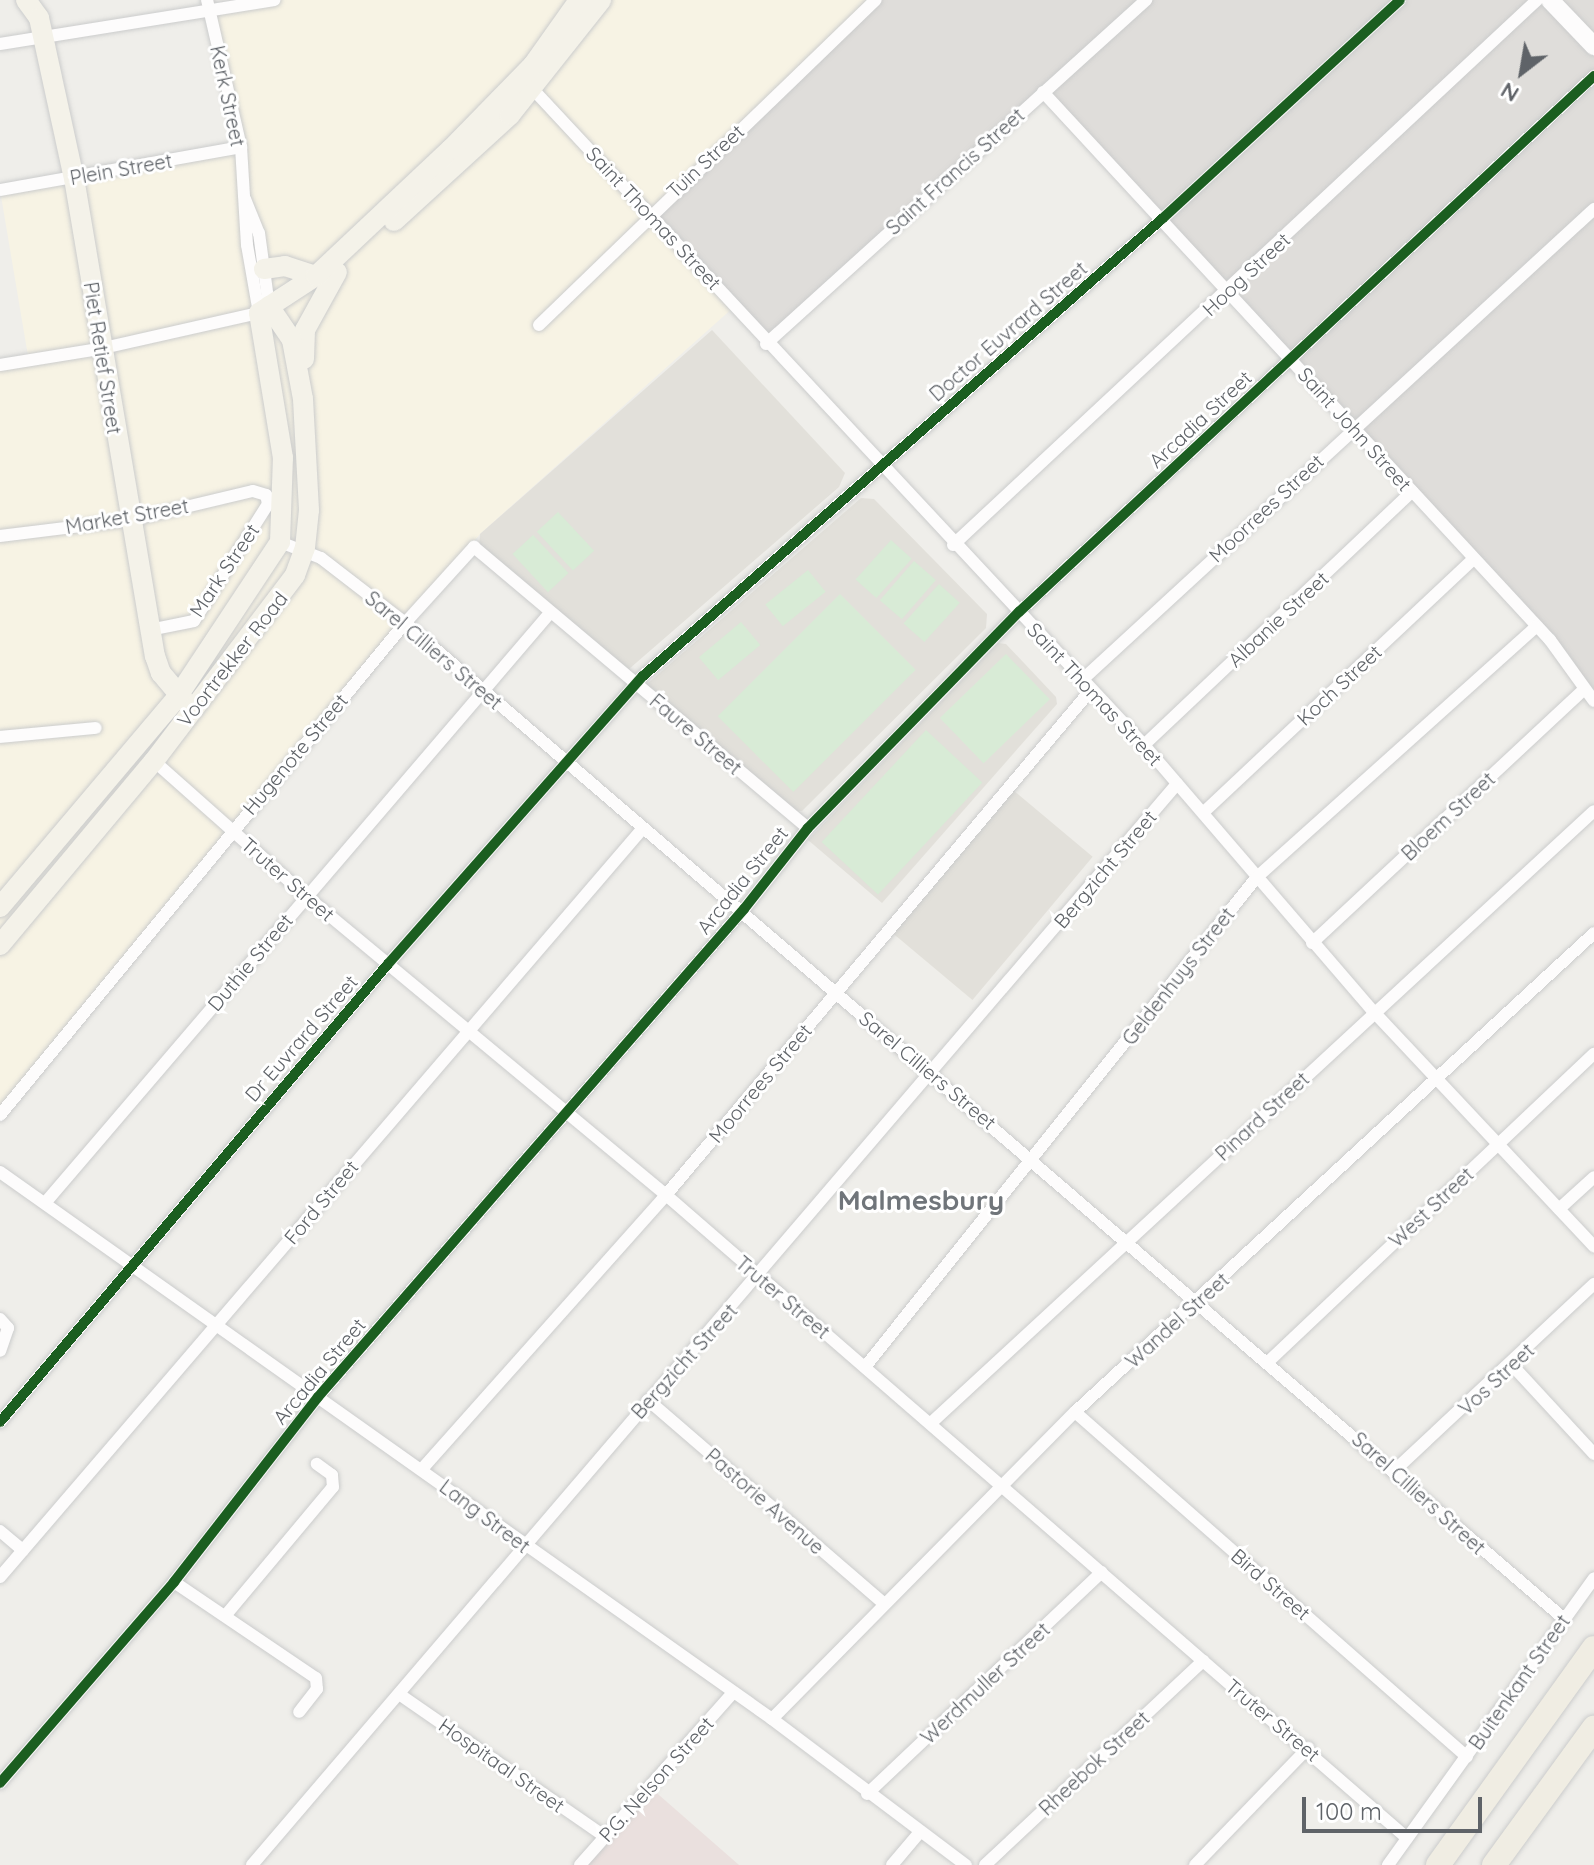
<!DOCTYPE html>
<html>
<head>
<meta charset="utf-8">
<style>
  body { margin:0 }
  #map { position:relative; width:1594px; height:1865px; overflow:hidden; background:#efeeea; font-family:Quicksand,sans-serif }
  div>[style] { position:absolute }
  .commercial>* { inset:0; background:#f7f3e4 }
  .industrial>* { inset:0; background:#dfddda }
  .education>* { inset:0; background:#e2e0da; transform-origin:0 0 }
  .medical>* { inset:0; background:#eae0de }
  .green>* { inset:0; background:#d8ebd6; transform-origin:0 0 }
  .roads { filter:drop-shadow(0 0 2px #cbcccc) drop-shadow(0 0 2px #cbcccc) }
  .minor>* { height:12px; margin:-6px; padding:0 6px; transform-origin:6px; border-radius:6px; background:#fdfcfc }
  .secondary>* { height:18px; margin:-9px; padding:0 9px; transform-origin:9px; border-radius:9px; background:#fdfcfc }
  .primary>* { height:20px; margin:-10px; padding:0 10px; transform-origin:10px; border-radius:10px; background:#f4f2e9 }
  .motorway>* { height:24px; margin:-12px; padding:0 12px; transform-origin:12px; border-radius:12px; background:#f0ede3 }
  .cycleway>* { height:10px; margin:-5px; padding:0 5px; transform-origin:5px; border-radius:5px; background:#1b5e20 }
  span { translate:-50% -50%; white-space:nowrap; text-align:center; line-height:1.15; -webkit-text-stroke:6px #fff; paint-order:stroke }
  .street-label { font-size:20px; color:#5f6368 }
  .district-label { font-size:28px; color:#70757a; font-weight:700 }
  .north { position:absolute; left:1482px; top:32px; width:80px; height:80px; -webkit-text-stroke:6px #fff; paint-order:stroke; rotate:211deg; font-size:22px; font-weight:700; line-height:32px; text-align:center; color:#5f6368 }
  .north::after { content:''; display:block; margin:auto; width:28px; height:36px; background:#5f6368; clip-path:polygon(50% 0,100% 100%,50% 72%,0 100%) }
  .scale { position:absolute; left:1302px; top:1797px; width:180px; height:36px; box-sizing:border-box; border:4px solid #5f6368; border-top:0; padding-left:10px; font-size:24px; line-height:28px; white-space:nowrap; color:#5f6368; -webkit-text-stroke:6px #fff; paint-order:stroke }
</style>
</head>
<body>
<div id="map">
  <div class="commercial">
    <i style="clip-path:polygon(274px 0,876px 0,735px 306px,480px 534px,0 1115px,0 365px,29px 362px,0 190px,240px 147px,208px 8px)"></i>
  </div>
  <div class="industrial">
    <i style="clip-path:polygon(876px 0,1594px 0,1594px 701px,1550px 640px,1044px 92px,766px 344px,650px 213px)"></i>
  </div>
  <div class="education">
    <i style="clip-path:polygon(712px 330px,845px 473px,839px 487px,629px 669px,617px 669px,479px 549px,480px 534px)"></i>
    <i style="clip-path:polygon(861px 498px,874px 499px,987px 614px,986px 628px,802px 811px,781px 809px,647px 695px,647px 684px)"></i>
    <i style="clip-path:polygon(998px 643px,1006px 644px,1056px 697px,1057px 704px,882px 903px,808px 840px)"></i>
    <i style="left:1013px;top:790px;width:104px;height:187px;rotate:40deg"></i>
  </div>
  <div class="medical">
    <i style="clip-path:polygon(651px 1788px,739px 1865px,586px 1865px)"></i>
  </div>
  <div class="green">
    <i style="left:558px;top:512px;width:53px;height:29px;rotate:47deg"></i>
    <i style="left:533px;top:535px;width:52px;height:28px;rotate:47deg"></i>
    <i style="left:891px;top:540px;width:28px;height:53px;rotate:42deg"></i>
    <i style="left:914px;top:561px;width:29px;height:52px;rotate:41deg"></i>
    <i style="left:808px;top:570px;width:28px;height:55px;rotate:51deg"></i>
    <i style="left:939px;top:584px;width:28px;height:53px;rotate:42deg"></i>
    <i style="left:840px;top:594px;width:107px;height:173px;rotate:45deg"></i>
    <i style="left:741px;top:622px;width:30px;height:55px;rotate:50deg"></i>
    <i style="left:1006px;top:654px;width:63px;height:92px;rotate:46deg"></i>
    <i style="left:926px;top:730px;width:77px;height:153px;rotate:43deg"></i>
  </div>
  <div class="roads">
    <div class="minor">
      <i style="left:0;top:44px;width:278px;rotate:-9.1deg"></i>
      <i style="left:529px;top:85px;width:902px;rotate:47.02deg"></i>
      <i style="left:1144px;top:745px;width:351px;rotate:49.3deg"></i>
      <i style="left:1373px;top:1011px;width:323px;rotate:46.8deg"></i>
      <i style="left:1043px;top:92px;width:747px;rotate:47.23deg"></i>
      <i style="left:1550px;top:640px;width:75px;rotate:54.2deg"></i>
      <i style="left:0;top:190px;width:245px;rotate:-10.1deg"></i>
      <i style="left:245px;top:199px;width:37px;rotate:68deg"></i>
      <i style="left:259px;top:233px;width:74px;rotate:82.2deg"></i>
      <i style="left:539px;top:325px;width:468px;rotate:-44deg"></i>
      <i style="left:766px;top:344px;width:513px;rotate:-42.15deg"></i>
      <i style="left:0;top:365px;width:100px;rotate:-9.2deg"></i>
      <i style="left:99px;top:349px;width:164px;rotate:-12.7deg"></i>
      <i style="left:259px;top:313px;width:69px;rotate:-100deg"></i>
      <i style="left:247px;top:245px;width:98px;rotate:-93.5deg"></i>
      <i style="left:241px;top:147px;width:151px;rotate:-103deg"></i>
      <i style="left:0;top:536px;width:132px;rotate:-7deg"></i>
      <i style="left:131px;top:520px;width:125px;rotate:-13.4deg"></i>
      <i style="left:253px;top:491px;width:14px;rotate:17deg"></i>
      <i style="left:266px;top:495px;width:9px;rotate:77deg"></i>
      <i style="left:268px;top:504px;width:138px;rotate:122.3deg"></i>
      <i style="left:194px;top:621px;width:46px;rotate:168.7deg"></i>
      <i style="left:280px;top:542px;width:44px;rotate:21.3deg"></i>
      <i style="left:321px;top:558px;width:106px;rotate:37.7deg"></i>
      <i style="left:405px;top:623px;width:1527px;rotate:40.67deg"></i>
      <i style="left:953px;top:545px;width:799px;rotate:-43.02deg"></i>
      <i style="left:1082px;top:680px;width:696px;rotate:-42.61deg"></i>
      <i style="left:0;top:737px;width:96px;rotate:-5.4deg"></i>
      <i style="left:1144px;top:745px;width:369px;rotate:-43.4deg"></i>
      <i style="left:154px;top:761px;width:203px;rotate:41.6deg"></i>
      <i style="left:306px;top:896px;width:468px;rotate:39.7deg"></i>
      <i style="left:666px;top:1195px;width:981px;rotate:40.95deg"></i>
      <i style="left:1205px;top:811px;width:368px;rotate:-43.2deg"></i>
      <i style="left:1312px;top:943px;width:372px;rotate:-43deg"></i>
      <i style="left:0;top:1115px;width:637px;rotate:-50.54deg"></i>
      <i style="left:405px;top:623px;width:103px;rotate:-47.8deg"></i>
      <i style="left:474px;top:547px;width:436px;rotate:40.1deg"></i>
      <i style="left:0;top:1172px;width:946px;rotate:35.32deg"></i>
      <i style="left:772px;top:1719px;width:243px;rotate:37deg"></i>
      <i style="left:45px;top:1203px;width:777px;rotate:-49.44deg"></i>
      <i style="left:1559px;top:1209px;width:47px;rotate:-42.4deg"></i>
      <i style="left:0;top:1319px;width:12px;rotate:48deg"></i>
      <i style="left:8px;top:1328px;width:24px;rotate:109deg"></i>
      <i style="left:1269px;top:1361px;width:447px;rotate:-43.4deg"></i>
      <i style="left:1512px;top:1365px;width:121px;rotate:47.3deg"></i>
      <i style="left:865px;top:1367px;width:626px;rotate:-51.35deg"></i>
      <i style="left:1256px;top:878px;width:376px;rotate:-41.9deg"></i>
      <i style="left:648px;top:1400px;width:309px;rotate:40.8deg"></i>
      <i style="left:1075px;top:1412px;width:522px;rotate:41.35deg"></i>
      <i style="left:0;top:1422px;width:600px;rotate:-49.73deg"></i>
      <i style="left:388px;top:964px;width:385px;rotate:-48.5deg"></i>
      <i style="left:643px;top:676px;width:692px;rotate:-41.37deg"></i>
      <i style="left:1162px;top:219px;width:323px;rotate:-42.6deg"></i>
      <i style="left:931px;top:1423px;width:902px;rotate:-42.71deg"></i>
      <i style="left:422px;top:1469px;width:367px;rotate:-48.3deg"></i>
      <i style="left:666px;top:1195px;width:660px;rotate:-49.92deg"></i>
      <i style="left:1394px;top:1471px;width:274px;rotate:-43.1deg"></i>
      <i style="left:0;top:1531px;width:30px;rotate:40deg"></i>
      <i style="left:0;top:1577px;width:987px;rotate:-49.35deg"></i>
      <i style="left:174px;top:1582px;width:171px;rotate:34.1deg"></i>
      <i style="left:316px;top:1678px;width:11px;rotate:85deg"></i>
      <i style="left:317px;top:1689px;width:29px;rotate:128deg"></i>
      <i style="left:225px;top:1616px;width:168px;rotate:-50.1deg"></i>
      <i style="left:333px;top:1487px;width:12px;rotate:-95deg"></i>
      <i style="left:332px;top:1475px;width:19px;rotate:-144deg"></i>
      <i style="left:399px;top:1694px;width:249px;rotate:34.7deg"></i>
      <i style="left:772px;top:1719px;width:431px;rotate:-45.4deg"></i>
      <i style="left:1075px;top:1412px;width:706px;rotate:-42.7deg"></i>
      <i style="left:0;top:1783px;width:266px;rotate:-49.1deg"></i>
      <i style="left:174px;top:1582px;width:234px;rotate:-52.1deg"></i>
      <i style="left:318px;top:1397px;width:648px;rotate:-48.88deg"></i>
      <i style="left:744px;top:909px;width:103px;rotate:-51.7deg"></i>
      <i style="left:808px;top:828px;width:302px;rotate:-45.7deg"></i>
      <i style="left:1019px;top:612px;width:786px;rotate:-42.99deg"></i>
      <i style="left:867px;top:1794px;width:323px;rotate:-43.4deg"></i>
      <i style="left:252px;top:1865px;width:1423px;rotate:-49.45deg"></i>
      <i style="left:580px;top:1865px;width:229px;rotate:-48.4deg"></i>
      <i style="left:892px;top:1865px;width:43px;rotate:-49.7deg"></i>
      <i style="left:985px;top:1865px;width:299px;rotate:-43.1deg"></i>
      <i style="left:1195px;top:1865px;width:163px;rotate:-46deg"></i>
      <i style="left:1388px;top:1865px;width:353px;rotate:-54.3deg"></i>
    </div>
    <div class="secondary">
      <i style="left:1550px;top:0;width:64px;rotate:46.3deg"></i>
    </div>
    <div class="primary">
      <i style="left:26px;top:0;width:22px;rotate:54deg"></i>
      <i style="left:39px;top:18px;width:164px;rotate:77.7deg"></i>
      <i style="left:74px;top:178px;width:485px;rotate:80.4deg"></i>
      <i style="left:155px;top:656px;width:18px;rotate:71deg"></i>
      <i style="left:161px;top:673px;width:39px;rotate:50deg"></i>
      <i style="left:394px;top:221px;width:157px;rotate:-42.4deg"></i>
      <i style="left:510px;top:115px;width:147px;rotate:-51.6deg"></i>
      <i style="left:264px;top:269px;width:21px;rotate:-8deg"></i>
      <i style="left:285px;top:266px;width:33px;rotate:18deg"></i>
      <i style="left:304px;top:359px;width:29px;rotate:-88deg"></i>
      <i style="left:305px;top:330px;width:66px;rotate:-61.1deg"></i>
      <i style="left:0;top:907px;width:276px;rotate:-49.8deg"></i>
      <i style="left:178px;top:696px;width:185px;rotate:-56.5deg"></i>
      <i style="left:280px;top:542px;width:84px;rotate:-88deg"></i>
      <i style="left:283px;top:458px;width:147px;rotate:-99.4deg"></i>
      <i style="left:259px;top:313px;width:68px;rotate:-33deg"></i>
      <i style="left:316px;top:276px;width:185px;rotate:-43.3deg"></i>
      <i style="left:451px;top:149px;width:117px;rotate:-45.7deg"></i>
      <i style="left:533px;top:65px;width:80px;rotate:-54.7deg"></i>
      <i style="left:0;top:945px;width:240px;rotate:-50.1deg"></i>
      <i style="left:154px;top:761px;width:233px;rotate:-52.8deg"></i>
      <i style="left:295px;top:575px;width:29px;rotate:-70deg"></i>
      <i style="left:305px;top:548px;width:38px;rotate:-84deg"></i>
      <i style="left:309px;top:510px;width:111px;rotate:-93.1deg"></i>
      <i style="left:303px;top:399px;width:60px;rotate:-100.6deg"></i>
      <i style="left:292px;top:340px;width:41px;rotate:-124.1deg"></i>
    </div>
    <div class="motorway">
      <i style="left:1438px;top:1865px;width:267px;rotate:-54.3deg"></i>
      <i style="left:1494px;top:1865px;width:170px;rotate:-53.9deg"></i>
    </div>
  </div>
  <div class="cycleway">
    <i style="left:0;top:1422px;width:600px;rotate:-49.73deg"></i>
    <i style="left:388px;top:964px;width:385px;rotate:-48.5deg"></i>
    <i style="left:643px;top:676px;width:692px;rotate:-41.37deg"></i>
    <i style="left:1162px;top:219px;width:323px;rotate:-42.6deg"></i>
    <i style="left:0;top:1783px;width:266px;rotate:-49.1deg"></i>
    <i style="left:174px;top:1582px;width:234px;rotate:-52.1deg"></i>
    <i style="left:318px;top:1397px;width:648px;rotate:-48.88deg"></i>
    <i style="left:744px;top:909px;width:103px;rotate:-51.7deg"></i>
    <i style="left:808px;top:828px;width:302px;rotate:-45.7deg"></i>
    <i style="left:1019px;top:612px;width:786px;rotate:-42.99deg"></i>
  </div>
  <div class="street-label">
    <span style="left:228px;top:96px;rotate:78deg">Kerk Street</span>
    <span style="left:705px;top:161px;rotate:-43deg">Tuin Street</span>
    <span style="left:121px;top:169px;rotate:-10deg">Plein Street</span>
    <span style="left:955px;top:171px;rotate:-42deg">Saint Francis Street</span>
    <span style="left:654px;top:218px;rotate:47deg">Saint Thomas Street</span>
    <span style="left:1246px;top:274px;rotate:-43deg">Hoog Street</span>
    <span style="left:1008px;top:331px;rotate:-41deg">Doctor Euvrard Street</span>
    <span style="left:103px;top:358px;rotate:81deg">Piet Retief Street</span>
    <span style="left:1200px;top:419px;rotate:-43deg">Arcadia Street</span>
    <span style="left:1355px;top:429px;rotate:48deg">Saint John Street</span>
    <span style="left:1266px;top:508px;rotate:-43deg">Moorrees Street</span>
    <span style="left:127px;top:516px;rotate:-10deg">Market Street</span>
    <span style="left:224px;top:570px;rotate:-56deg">Mark Street</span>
    <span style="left:1278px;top:619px;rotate:-43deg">Albanie Street</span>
    <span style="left:434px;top:650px;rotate:40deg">Sarel Cilliers Street</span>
    <span style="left:232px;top:659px;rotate:-52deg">Voortrekker Road</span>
    <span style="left:1339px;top:685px;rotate:-43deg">Koch Street</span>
    <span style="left:1095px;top:694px;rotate:47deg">Saint Thomas Street</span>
    <span style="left:696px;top:734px;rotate:40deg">Faure Street</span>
    <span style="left:295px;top:754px;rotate:-50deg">Hugenote Street</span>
    <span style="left:1448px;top:816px;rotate:-43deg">Bloem Street</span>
    <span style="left:1105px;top:869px;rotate:-50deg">Bergzicht Street</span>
    <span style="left:288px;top:879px;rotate:41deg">Truter Street</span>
    <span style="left:742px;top:880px;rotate:-51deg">Arcadia Street</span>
    <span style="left:250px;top:962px;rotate:-50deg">Duthie Street</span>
    <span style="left:1178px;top:976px;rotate:-52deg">Geldenhuys Street</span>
    <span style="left:301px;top:1038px;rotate:-49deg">Dr Euvrard Street</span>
    <span style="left:928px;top:1070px;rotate:40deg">Sarel Cilliers Street</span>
    <span style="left:760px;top:1083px;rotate:-50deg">Moorrees Street</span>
    <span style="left:1262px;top:1116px;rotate:-43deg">Pinard Street</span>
    <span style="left:321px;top:1202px;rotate:-50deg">Ford Street</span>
    <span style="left:1431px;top:1207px;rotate:-43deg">West Street</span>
    <span style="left:783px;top:1297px;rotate:40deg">Truter Street</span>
    <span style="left:1177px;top:1320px;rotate:-42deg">Wandel Street</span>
    <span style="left:684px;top:1361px;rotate:-48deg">Bergzicht Street</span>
    <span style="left:319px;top:1371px;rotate:-50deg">Arcadia Street</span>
    <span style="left:1496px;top:1379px;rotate:-43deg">Vos Street</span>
    <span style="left:1419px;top:1493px;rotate:42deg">Sarel Cilliers Street</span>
    <span style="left:765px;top:1501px;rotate:41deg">Pastorie Avenue</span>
    <span style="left:485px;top:1516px;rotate:37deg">Lang Street</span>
    <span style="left:1271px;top:1584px;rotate:41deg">Bird Street</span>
    <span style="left:1519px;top:1682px;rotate:-55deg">Buitenkant Street</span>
    <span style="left:985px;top:1683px;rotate:-43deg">Werdmuller Street</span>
    <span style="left:1273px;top:1720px;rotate:40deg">Truter Street</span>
    <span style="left:1094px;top:1763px;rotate:-43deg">Rheebok Street</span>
    <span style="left:502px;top:1765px;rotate:35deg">Hospitaal Street</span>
    <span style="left:656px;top:1779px;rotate:-48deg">P.G. Nelson Street</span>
  </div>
  <div class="district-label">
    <span style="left:921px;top:1200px">Malmesbury</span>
  </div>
  <div class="north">N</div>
  <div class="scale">100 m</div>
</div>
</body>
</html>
